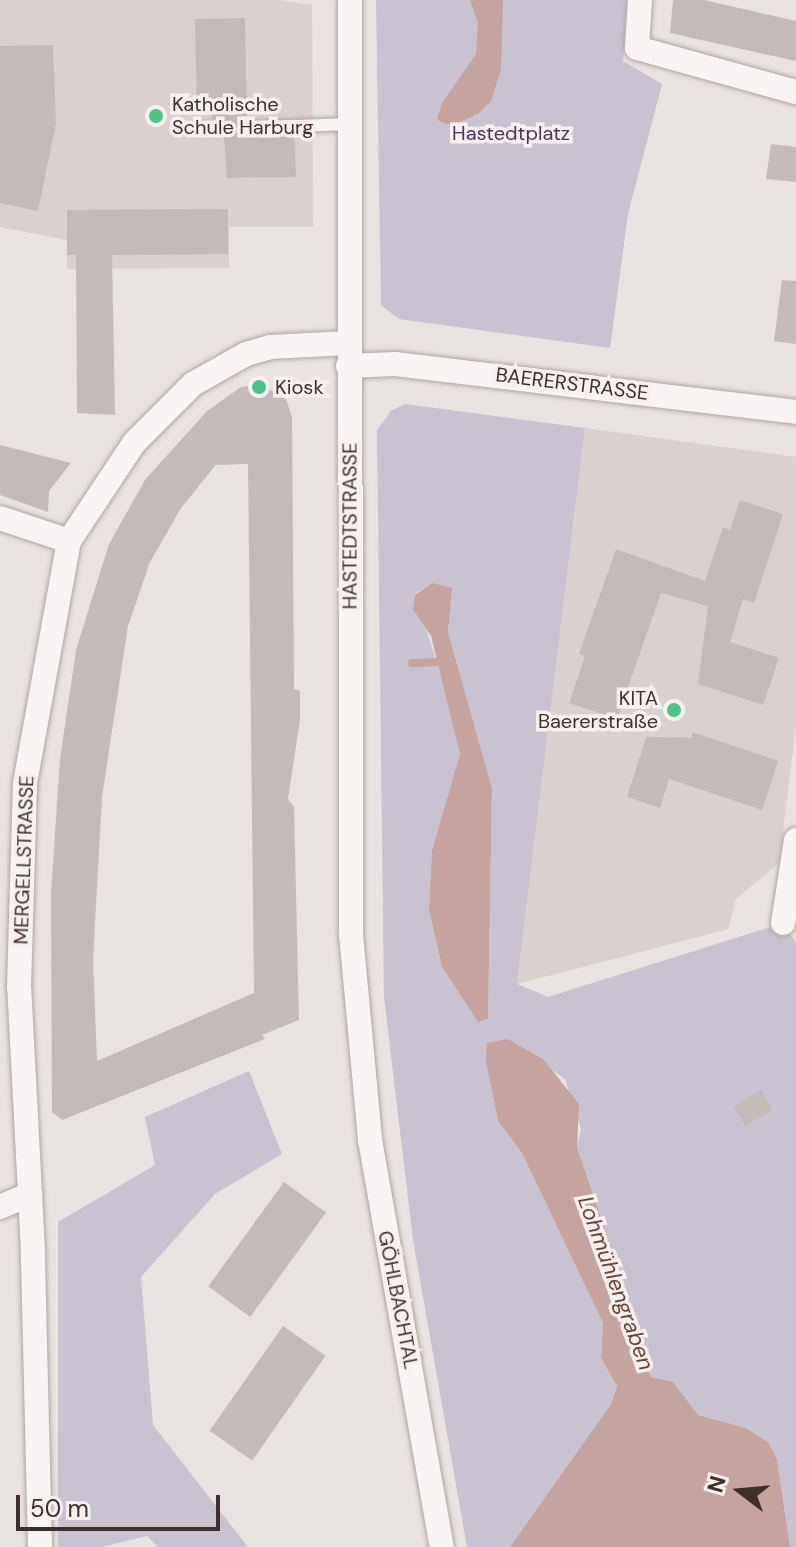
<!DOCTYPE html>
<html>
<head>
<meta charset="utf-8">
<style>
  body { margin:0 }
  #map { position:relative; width:796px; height:1547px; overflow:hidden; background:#e8e2e0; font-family:"DM Sans",sans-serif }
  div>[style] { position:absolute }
  .built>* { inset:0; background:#dad1cf }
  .green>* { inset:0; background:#c8c2d1 }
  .water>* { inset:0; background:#c5a39e }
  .stream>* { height:8px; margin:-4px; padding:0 4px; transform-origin:4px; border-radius:4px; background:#c5a39e }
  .building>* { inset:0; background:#c4bbb8; transform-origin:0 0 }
  .roads { filter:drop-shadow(0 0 2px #aea5a2) drop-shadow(0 0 2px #aea5a2) }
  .service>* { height:12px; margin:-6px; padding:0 6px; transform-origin:6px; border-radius:6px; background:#f7f4f3 }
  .minor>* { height:24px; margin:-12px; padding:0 12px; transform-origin:12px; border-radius:12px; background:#f7f4f3 }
  .dots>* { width:22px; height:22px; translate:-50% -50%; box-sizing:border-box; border:4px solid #f6f1f0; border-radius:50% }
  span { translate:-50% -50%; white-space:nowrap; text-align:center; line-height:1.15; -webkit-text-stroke:7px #f6f1f0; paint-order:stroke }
  .poi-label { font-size:20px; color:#3e2f2a }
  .left { translate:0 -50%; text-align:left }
  .right { translate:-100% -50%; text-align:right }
  .park-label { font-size:20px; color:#463959 }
  .street-label { font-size:20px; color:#3e2f2a }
  .water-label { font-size:22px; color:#6f4138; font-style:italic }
  .north { position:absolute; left:700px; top:1451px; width:80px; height:80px; -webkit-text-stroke:6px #f6f1f0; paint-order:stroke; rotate:286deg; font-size:22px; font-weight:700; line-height:32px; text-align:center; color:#3e2f2a }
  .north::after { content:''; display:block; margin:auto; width:28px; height:36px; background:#3e2f2a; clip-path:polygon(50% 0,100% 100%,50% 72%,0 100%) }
  .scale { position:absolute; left:16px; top:1495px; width:204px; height:36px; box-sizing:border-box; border:4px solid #3e2f2a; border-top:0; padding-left:10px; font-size:24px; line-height:28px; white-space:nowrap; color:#3e2f2a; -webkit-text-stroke:6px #f6f1f0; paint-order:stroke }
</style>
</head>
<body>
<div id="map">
  <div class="built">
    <i style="clip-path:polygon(0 0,279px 0,312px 5px,313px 227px,229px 227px,229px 268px,67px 269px,67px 240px,0 227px)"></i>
    <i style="clip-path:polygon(585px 428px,796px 457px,796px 726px,779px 863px,735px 900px,729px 929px,517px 984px)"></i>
  </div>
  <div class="green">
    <i style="clip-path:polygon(376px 0,627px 0,623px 61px,662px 84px,628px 214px,610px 348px,399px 319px,381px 305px)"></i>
    <i style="clip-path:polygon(evenodd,405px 404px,585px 428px,517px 984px,548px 997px,783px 923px,796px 943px,796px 1547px,790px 1547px,777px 1459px,768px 1442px,746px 1428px,698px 1415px,673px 1382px,651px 1378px,618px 1293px,615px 1258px,577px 1148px,581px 1129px,565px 1079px,508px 1039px,486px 1062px,498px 1121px,522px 1153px,603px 1323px,601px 1358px,617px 1385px,611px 1404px,510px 1547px,467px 1547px,413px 1240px,384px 997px,377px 430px,391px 411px,405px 404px,432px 583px,451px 597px,448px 632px,492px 788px,488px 1019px,478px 1022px,442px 967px,429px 910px,432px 850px,460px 754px,453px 714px,415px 594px,432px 583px)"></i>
    <i style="clip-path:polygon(249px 1071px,282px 1154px,215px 1194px,141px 1277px,153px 1425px,248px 1547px,158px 1547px,147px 1536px,101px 1547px,58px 1547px,58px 1222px,155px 1165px,145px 1117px)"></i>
  </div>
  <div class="water">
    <i style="clip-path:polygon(470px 0,503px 0,501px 69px,491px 101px,479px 113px,454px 125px,443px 123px,437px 119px,442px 103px,476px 54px,478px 22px)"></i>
    <i style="clip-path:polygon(432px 583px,452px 588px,448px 632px,492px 788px,488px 1019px,478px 1022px,442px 967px,429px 910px,432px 850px,460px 754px,431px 636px,413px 609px,415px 595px)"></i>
    <i style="clip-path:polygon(508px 1039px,544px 1060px,579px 1104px,577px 1148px,615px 1258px,618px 1293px,651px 1377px,673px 1382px,698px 1415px,746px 1428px,768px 1442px,777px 1459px,790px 1547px,510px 1547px,611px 1404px,617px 1386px,601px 1358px,603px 1323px,522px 1153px,498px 1121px,486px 1062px,487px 1043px)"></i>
  </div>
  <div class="stream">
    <i style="left:412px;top:663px;width:36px;rotate:-2deg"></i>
  </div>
  <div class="building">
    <i style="clip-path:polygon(673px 0,704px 0,796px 21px,796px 61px,670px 33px)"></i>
    <i style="clip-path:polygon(245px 18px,247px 119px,238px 123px,237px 132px,247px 137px,295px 137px,296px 177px,227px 178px,224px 137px,233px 133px,234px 124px,212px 119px,211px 112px,197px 112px,195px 19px)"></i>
    <i style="clip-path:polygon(53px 45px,56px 123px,38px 211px,0 203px,0 46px)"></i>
    <i style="clip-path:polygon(771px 144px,796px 147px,796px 182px,766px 179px)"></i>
    <i style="clip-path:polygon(228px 209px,228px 254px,112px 255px,115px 415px,77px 413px,76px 255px,67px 255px,67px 210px)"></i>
    <i style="clip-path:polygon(782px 280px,796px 281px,796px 344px,774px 341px)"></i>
    <i style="clip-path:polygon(evenodd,260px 384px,286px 399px,292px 417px,294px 689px,300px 691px,300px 720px,288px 799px,294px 807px,299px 1020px,262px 1035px,265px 1039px,62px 1120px,52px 1112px,51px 893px,60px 759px,76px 650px,109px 544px,145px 480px,207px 411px,241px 387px,260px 384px,248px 464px,254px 993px,97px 1061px,93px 959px,102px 797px,128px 626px,150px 562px,181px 508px,216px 465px,248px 464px)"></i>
    <i style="clip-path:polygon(0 445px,71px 463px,49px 491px,48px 512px,0 495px)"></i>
    <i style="clip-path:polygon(740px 500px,783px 514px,754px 603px,743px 599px,730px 642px,779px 658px,763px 705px,698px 684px,708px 606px,661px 593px,617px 719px,569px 703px,585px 656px,579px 654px,616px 549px,705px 581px,723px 527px,730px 530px)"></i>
    <i style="clip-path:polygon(692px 732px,778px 761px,762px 810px,669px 779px,660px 808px,627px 797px,646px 737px,692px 738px)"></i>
    <i style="left:761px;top:1090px;width:23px;height:32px;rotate:59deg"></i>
    <i style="left:284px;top:1182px;width:52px;height:129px;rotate:36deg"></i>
    <i style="left:283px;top:1326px;width:52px;height:128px;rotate:35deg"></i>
  </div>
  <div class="roads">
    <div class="service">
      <i style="left:245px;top:128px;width:104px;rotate:-2.2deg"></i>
      <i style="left:197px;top:129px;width:29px;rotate:-2deg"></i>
    </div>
    <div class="minor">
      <i style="left:350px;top:0;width:934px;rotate:89.94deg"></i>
      <i style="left:351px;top:934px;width:207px;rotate:84.7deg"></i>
      <i style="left:370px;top:1140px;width:413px;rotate:80deg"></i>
      <i style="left:640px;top:0;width:48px;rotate:93.6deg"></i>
      <i style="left:637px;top:48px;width:165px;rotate:15.5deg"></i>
      <i style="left:348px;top:366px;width:47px;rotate:-2.4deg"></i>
      <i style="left:395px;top:364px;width:404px;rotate:6.8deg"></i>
      <i style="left:0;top:518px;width:73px;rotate:18.4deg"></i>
      <i style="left:783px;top:923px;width:84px;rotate:-81.1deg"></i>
      <i style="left:0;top:1207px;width:33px;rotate:-23deg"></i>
      <i style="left:40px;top:1547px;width:296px;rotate:-91.4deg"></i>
      <i style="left:33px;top:1251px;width:264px;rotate:-93deg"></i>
      <i style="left:19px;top:987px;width:204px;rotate:-88.3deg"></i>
      <i style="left:25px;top:783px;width:246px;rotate:-79.7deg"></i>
      <i style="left:69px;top:541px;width:118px;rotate:-56.4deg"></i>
      <i style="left:134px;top:443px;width:83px;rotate:-45deg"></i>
      <i style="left:193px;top:384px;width:61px;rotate:-29.5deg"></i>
      <i style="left:246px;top:354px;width:25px;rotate:-16deg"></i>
      <i style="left:270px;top:347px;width:78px;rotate:-2.9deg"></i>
    </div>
  </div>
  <div class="dots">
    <i style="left:156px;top:116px;background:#50c285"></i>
    <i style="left:259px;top:387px;background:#50c285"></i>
    <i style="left:674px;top:710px;background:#50c285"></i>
  </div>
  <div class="poi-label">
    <span class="left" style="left:172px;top:116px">Katholische<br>Schule Harburg</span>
    <span class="left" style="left:275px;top:387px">Kiosk</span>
    <span class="right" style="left:658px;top:710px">KITA<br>Baererstraße</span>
  </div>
  <div class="park-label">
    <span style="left:511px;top:133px">Hastedtplatz</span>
  </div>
  <div class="street-label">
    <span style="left:572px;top:384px;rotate:7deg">BAERERSTRASSE</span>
    <span style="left:350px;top:526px;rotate:-90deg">HASTEDTSTRASSE</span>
    <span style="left:24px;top:860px;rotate:-88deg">MERGELLSTRASSE</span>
    <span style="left:398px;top:1300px;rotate:79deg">GÖHLBACHTAL</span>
  </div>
  <div class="water-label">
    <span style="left:616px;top:1283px;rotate:70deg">Lohmühlengraben</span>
  </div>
  <div class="north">N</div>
  <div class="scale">50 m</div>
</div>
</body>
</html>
